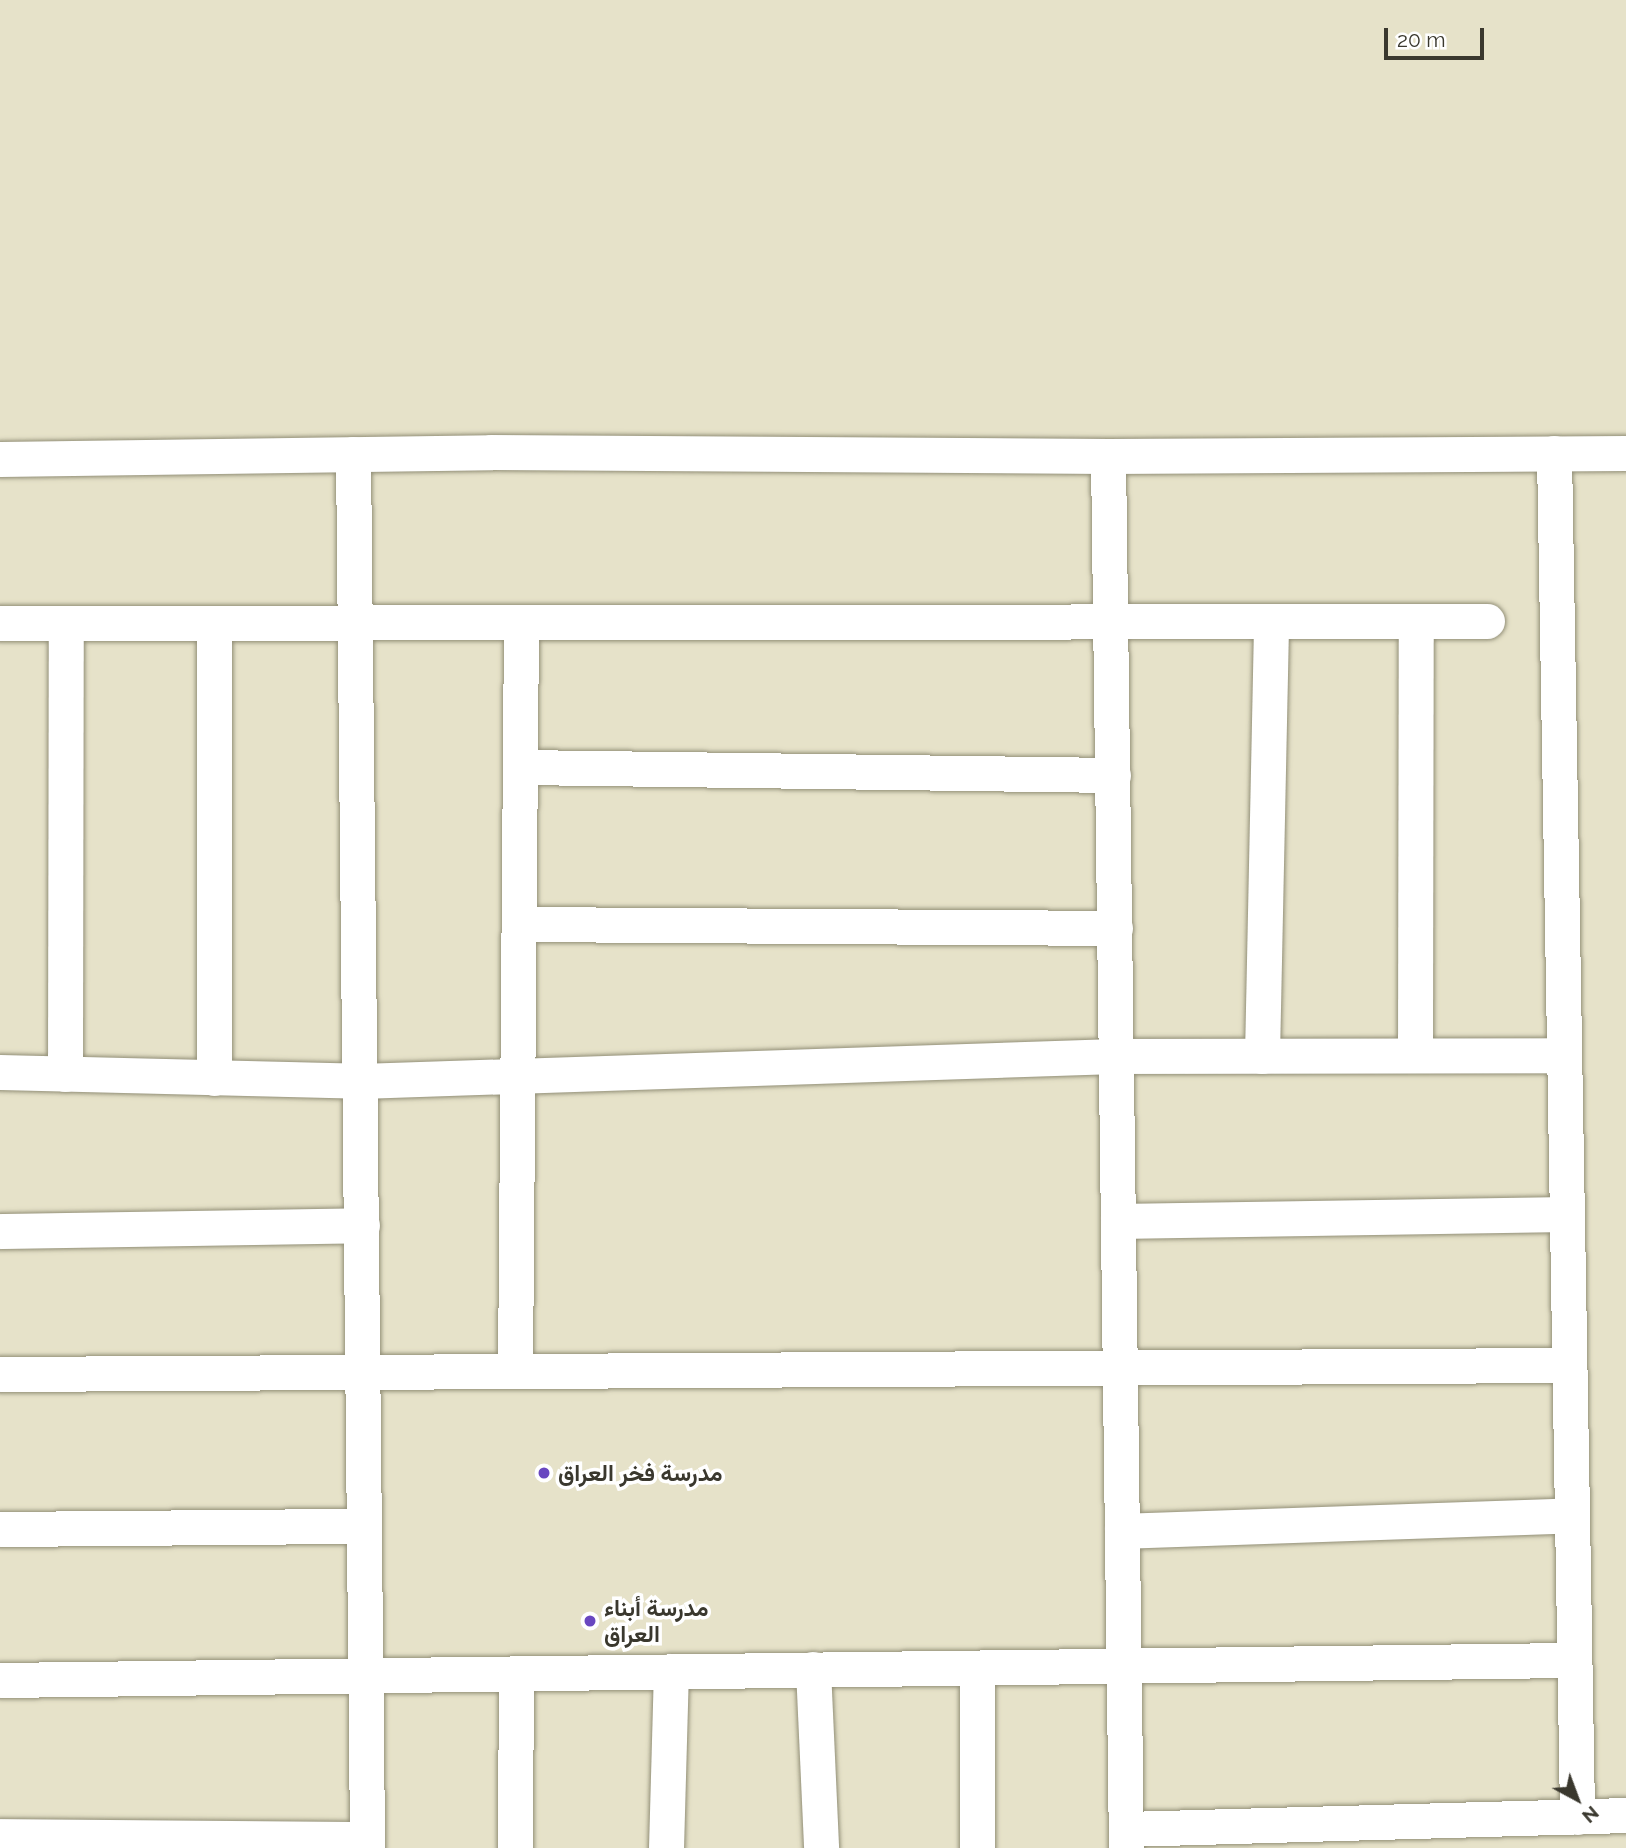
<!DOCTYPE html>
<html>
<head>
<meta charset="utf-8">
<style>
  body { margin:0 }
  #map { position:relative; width:1626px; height:1848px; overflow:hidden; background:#e6e2c9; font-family:Raleway,Vazirmatn,sans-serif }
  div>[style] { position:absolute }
  .roads { filter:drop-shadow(0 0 2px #928f77) drop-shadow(0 0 2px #928f77) }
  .street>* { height:35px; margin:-17.5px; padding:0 17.5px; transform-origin:17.5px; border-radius:17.5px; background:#fff }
  .dots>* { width:19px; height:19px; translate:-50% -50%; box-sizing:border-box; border:4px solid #fff; border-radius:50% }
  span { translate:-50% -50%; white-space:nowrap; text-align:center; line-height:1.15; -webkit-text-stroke:7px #fff; paint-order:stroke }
  .poi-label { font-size:23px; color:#3a382e; font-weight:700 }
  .left { translate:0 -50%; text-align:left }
  .north { position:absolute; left:1542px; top:1764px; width:70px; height:70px; -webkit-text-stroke:5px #fff; paint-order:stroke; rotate:139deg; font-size:19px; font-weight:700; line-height:28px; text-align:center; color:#3a382e }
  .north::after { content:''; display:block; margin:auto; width:24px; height:32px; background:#3a382e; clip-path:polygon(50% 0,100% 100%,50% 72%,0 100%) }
  .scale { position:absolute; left:1384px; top:28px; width:100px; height:32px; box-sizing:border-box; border:4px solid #3a382e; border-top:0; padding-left:9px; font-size:21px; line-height:24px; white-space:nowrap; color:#3a382e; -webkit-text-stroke:5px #fff; paint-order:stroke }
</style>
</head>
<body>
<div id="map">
  <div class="roads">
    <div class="street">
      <i style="left:1554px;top:453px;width:1364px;rotate:89.03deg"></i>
      <i style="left:353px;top:454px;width:1394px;rotate:89.42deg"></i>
      <i style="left:1108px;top:456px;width:1392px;rotate:89.26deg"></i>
      <i style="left:0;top:459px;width:491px;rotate:-0.8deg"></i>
      <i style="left:491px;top:452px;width:617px;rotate:0.37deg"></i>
      <i style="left:1108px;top:456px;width:518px;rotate:-0.33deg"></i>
      <i style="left:0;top:623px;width:1487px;rotate:-0.08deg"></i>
      <i style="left:214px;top:623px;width:455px;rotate:90deg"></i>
      <i style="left:520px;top:767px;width:593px;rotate:0.77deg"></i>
      <i style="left:519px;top:924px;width:596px;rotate:0.38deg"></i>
      <i style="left:1415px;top:1055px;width:433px;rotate:-89.9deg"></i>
      <i style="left:1262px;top:1056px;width:434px;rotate:-88.8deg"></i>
      <i style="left:0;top:1072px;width:360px;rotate:1.4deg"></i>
      <i style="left:360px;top:1081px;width:756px;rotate:-1.89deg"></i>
      <i style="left:1116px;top:1056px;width:448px;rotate:-0.1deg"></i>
      <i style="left:65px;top:1074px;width:451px;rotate:-89.9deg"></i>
      <i style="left:1118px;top:1221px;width:448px;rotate:-0.9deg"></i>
      <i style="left:0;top:1231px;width:362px;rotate:-0.9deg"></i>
      <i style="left:515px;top:1371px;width:748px;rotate:-89.54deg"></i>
      <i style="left:0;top:1374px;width:1569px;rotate:-0.33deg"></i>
      <i style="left:0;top:1529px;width:364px;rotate:-0.5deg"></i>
      <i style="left:1122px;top:1531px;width:450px;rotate:-2deg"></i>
      <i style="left:813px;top:1669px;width:179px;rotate:87.4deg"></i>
      <i style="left:0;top:1680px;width:1574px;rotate:-0.73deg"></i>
      <i style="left:1126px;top:1829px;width:500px;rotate:-1.6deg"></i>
      <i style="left:0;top:1836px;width:367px;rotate:0.5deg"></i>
      <i style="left:515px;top:1848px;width:175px;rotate:-89.7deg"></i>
      <i style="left:666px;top:1848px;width:177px;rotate:-88.4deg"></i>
      <i style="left:977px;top:1848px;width:180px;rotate:-90deg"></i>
    </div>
  </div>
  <div class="dots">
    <i style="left:544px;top:1473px;background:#6947c0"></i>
    <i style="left:590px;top:1621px;background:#6947c0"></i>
  </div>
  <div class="poi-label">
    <span class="left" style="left:558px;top:1473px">مدرسة فخر العراق</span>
    <span class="left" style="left:604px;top:1621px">مدرسة أبناء<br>العراق</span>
  </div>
  <div class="north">N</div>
  <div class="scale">20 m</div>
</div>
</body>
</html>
